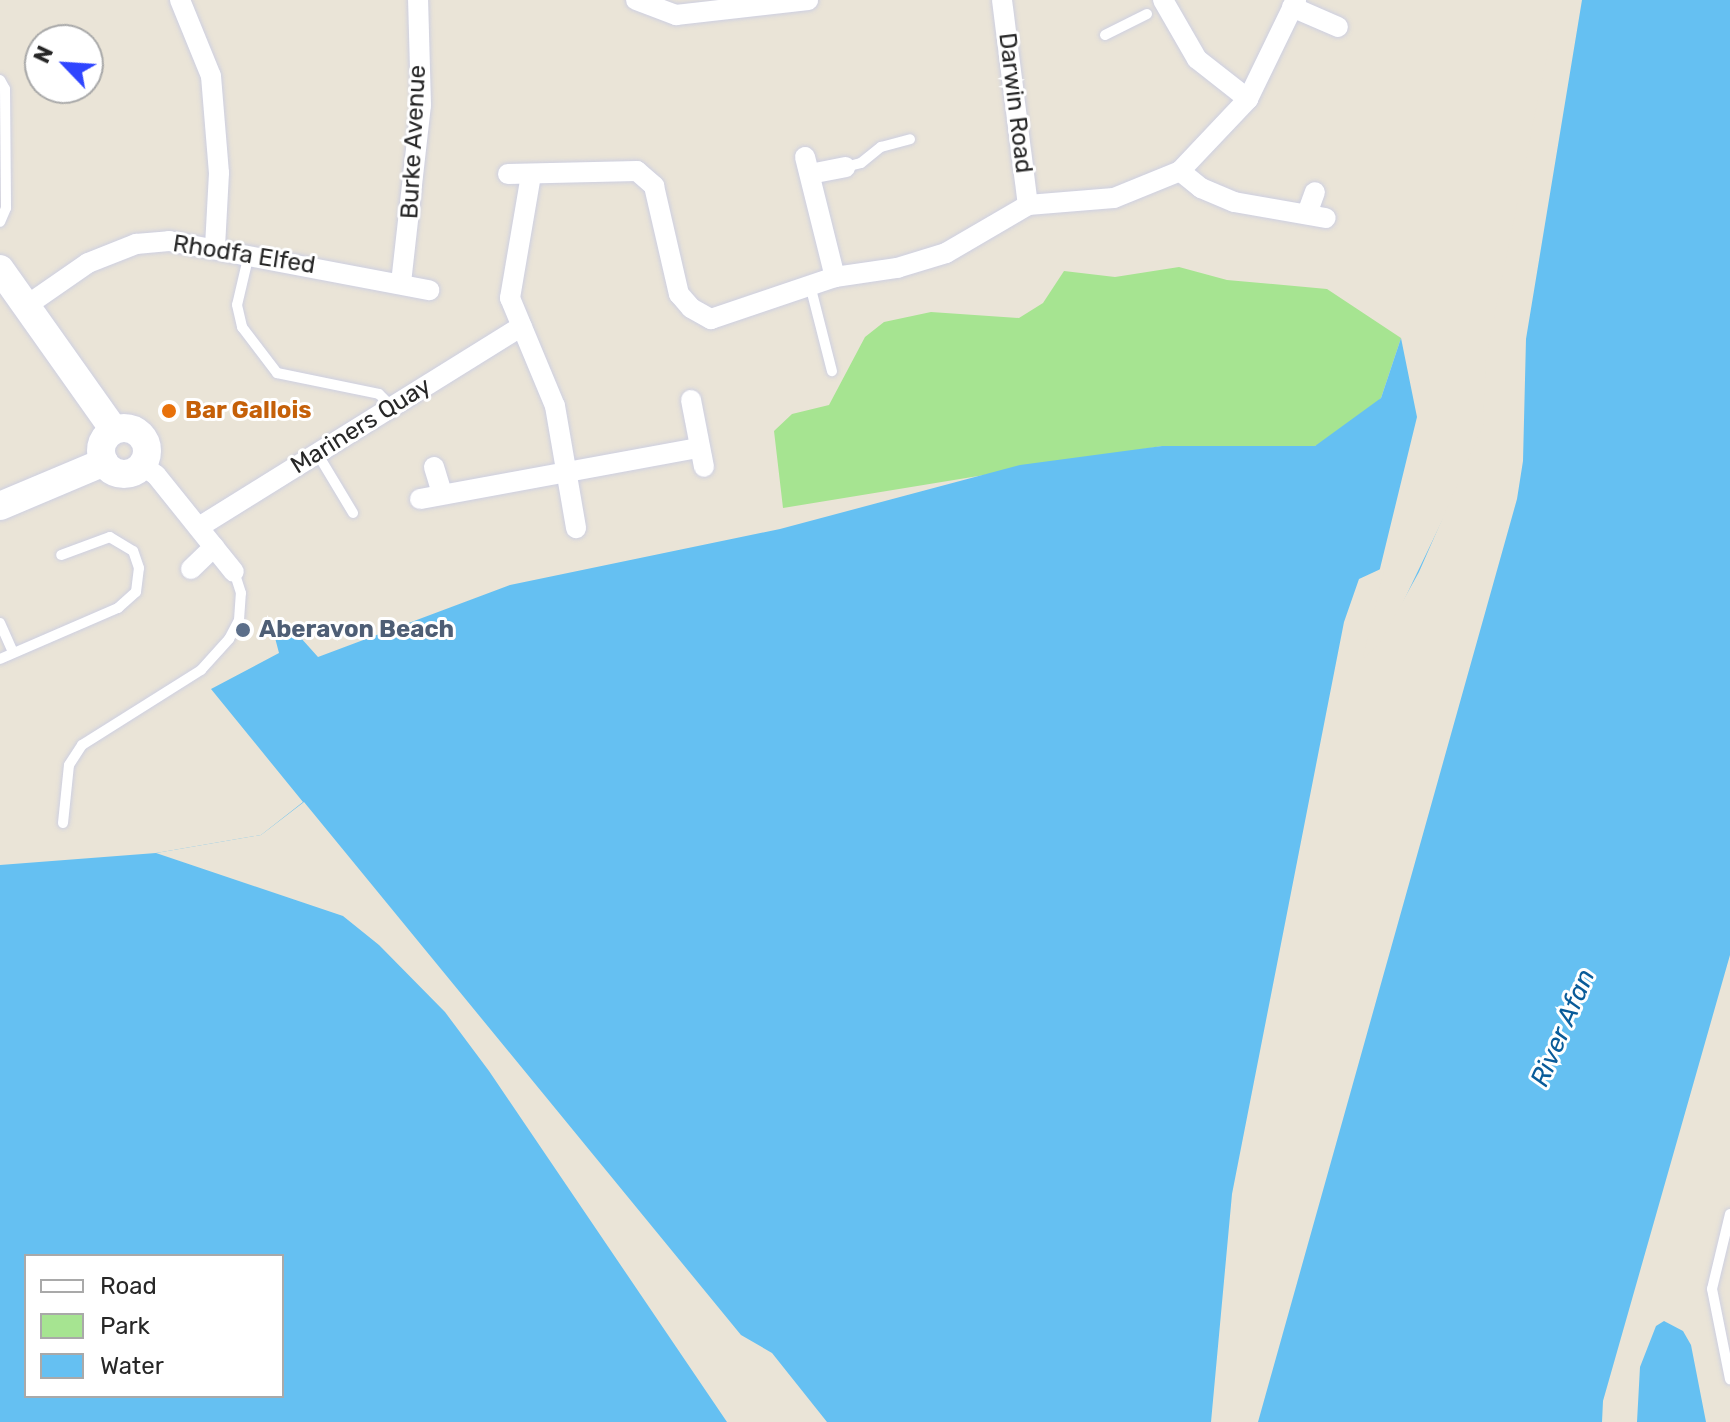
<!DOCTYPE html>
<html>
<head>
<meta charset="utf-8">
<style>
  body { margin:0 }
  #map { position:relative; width:1730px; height:1422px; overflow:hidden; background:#eae4d7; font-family:Rubik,sans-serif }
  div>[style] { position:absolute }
  .green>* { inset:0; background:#a6e491 }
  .water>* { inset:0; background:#65c0f2 }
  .pier>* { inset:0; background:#eae4d7 }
  .roads { filter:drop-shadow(0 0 2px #cdcfe1) drop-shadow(0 0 2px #cdcfe1) }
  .lane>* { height:10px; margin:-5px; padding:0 5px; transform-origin:5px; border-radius:5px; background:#fff }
  .street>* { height:20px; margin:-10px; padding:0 10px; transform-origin:10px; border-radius:10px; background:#fff }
  .secondary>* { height:28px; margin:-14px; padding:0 14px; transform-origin:14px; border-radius:14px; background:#fff }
  .secondary>.ring { margin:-14px; padding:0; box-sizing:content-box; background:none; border:28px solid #fff; border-radius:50% }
  .dots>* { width:22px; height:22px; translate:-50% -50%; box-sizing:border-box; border:4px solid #fff; border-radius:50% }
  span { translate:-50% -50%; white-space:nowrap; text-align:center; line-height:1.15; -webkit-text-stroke:6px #fff; paint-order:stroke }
  .street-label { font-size:24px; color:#272727 }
  .food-label { font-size:24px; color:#c56008; font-weight:700 }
  .left { translate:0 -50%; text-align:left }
  .service-label { font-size:24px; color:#4e5e75; font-weight:700 }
  .water-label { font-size:26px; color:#095b99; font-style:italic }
  .legend { position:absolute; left:24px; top:1254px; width:260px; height:144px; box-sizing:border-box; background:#fff; border:2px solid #a9a9a9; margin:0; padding:10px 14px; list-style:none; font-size:24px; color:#272727 }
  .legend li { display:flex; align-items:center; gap:16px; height:40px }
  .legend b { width:40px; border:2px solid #a9a9a9 }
  .north { position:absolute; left:24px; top:24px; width:80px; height:80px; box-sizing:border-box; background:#fff; border:2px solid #a9a9a9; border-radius:50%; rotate:295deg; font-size:22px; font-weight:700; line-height:32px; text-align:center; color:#272727 }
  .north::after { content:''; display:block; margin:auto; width:28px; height:36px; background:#2f45ff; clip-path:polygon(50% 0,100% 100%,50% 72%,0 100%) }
</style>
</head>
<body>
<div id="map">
  <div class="green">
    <i style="clip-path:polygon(1179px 267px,1227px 280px,1327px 289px,1401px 338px,1381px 398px,1349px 431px,1315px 446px,1162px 446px,783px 508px,774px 431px,792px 414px,829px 405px,865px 337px,884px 322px,931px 312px,1019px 318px,1043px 303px,1064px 271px,1115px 277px)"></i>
  </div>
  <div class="water">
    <i style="clip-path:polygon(evenodd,1562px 0,1730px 0,1730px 1422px,0 1422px,0 865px,156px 853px,261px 835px,303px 802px,211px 689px,279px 653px,274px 634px,292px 628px,318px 657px,510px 585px,780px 529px,1020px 465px,1162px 446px,1315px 446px,1381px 398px,1401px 338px,1417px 417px,1355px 671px,1382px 646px,1487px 427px,1562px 0,26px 1256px,282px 1256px,282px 1396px,26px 1396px,26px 1256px)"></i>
  </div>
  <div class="pier">
    <i style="clip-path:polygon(1558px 0,1582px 0,1526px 339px,1523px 461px,1517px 499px,1258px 1422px,1211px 1422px,1232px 1194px,1344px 622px,1359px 579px,1385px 567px,1362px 660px,1379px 644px,1419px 572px,1483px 426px,1486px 358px)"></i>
    <i style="clip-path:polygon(304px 802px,741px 1335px,772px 1353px,827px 1422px,727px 1422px,489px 1071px,445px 1012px,379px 945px,343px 916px,156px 853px,261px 835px)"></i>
    <i style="clip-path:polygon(1730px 955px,1730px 1422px,1706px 1422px,1691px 1345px,1683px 1331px,1664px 1321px,1656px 1326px,1640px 1367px,1637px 1422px,1602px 1422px,1603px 1401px)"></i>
  </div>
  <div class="roads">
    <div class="lane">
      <i style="left:1105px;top:35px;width:47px;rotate:-26.6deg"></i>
      <i style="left:0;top:80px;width:10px;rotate:61deg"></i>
      <i style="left:5px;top:89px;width:119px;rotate:89.5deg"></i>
      <i style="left:6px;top:208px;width:15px;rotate:113deg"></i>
      <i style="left:845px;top:167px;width:16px;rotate:-14deg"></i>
      <i style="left:861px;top:163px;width:26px;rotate:-39deg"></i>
      <i style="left:881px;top:147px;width:30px;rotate:-15deg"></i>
      <i style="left:249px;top:254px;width:52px;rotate:103.2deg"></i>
      <i style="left:237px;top:305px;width:23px;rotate:77deg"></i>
      <i style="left:242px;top:327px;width:58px;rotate:52.7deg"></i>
      <i style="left:277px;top:373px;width:104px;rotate:11.6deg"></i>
      <i style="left:379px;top:394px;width:17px;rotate:45deg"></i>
      <i style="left:810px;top:285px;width:89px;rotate:75.7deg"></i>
      <i style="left:317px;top:453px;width:70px;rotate:59deg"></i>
      <i style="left:0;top:623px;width:32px;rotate:66deg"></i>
      <i style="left:0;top:659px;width:129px;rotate:-23.4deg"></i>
      <i style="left:118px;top:608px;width:24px;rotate:-42deg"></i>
      <i style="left:136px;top:592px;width:24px;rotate:-83deg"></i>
      <i style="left:139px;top:568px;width:18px;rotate:-109deg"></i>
      <i style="left:133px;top:551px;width:27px;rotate:-149deg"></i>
      <i style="left:110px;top:537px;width:52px;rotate:159.8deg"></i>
      <i style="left:63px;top:823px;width:58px;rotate:-84.1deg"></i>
      <i style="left:69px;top:765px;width:24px;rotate:-57deg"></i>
      <i style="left:82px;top:745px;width:141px;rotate:-32.2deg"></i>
      <i style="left:201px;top:670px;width:42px;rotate:-47.9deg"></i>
      <i style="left:229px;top:639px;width:21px;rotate:-62deg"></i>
      <i style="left:239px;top:620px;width:27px;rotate:-86deg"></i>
      <i style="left:241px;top:593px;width:22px;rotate:-108deg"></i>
      <i style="left:1730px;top:1214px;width:77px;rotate:103.5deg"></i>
      <i style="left:1712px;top:1289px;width:92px;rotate:78.7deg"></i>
    </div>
    <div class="street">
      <i style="left:180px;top:0;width:82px;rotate:67.8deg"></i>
      <i style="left:211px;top:76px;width:97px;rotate:85.3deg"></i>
      <i style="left:219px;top:173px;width:75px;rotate:93.1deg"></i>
      <i style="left:636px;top:0;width:43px;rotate:20.6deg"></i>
      <i style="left:676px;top:15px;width:133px;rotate:-6.5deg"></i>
      <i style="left:1002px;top:0;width:207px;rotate:82.8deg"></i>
      <i style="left:1163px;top:0;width:68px;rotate:60deg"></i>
      <i style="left:1197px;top:59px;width:65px;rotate:38.1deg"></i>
      <i style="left:1292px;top:7px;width:50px;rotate:23.5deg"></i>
      <i style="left:805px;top:157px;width:124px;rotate:76deg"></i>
      <i style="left:1180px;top:171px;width:27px;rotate:39deg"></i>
      <i style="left:1201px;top:188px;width:36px;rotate:23deg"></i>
      <i style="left:1234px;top:202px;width:93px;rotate:9.9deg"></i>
      <i style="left:508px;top:174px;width:129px;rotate:-1.3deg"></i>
      <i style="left:637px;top:171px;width:23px;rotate:41deg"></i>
      <i style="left:654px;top:186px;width:111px;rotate:77deg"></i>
      <i style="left:679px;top:294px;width:18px;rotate:49deg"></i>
      <i style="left:691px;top:308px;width:23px;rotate:29deg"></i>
      <i style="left:711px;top:319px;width:131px;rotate:-18.7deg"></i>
      <i style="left:835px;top:277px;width:63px;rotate:-8.3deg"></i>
      <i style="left:897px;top:268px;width:51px;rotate:-17deg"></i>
      <i style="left:946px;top:253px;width:95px;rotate:-30.3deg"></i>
      <i style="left:1028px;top:205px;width:86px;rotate:-4.7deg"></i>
      <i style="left:1114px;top:198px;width:71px;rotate:-22.2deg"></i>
      <i style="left:1180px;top:171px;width:99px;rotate:-46.6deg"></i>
      <i style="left:1248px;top:99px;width:110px;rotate:-64.1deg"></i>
      <i style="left:810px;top:174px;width:36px;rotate:-11deg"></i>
      <i style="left:531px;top:175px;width:125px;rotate:99.7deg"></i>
      <i style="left:510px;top:298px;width:117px;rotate:67.4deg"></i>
      <i style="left:555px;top:406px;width:124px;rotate:80.2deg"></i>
      <i style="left:1308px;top:211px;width:20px;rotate:-70deg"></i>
      <i style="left:401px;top:283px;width:179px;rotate:-83.6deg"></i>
      <i style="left:421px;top:105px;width:105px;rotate:-91.6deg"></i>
      <i style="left:26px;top:306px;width:75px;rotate:-34.7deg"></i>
      <i style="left:88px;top:263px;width:52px;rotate:-21.6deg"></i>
      <i style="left:136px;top:244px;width:33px;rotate:-5deg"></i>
      <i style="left:169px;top:241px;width:265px;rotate:10.7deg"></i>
      <i style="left:691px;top:400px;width:68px;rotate:79deg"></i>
      <i style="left:143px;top:466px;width:16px;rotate:35deg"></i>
      <i style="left:156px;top:475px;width:124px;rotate:51.2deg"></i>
      <i style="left:434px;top:467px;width:28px;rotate:73deg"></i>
      <i style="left:420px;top:499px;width:282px;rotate:-10.4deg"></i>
      <i style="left:199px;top:527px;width:380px;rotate:-31.9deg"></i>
      <i style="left:191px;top:569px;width:32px;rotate:-44deg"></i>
    </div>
    <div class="secondary">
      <i style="left:0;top:269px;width:197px;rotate:54.7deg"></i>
      <i class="ring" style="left:101px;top:428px;width:18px;height:18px"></i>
      <i style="left:0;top:506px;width:113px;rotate:-22.9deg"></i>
    </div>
  </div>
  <div class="dots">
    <i style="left:169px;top:411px;background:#e8710a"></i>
    <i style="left:243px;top:630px;background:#5c6f8a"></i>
  </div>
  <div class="street-label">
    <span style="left:1015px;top:103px;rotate:83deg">Darwin Road</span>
    <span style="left:414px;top:142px;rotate:-87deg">Burke Avenue</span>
    <span style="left:244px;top:255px;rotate:9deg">Rhodfa Elfed</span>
    <span style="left:361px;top:426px;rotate:-32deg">Mariners Quay</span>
  </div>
  <div class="food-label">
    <span class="left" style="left:185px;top:411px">Bar Gallois</span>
  </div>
  <div class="service-label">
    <span class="left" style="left:259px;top:630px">Aberavon Beach</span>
  </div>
  <div class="water-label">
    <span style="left:1563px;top:1028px;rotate:-67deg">River Afan</span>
  </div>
  <ul class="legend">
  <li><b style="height:10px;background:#fff"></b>Road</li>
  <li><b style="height:22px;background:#a6e491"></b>Park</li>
  <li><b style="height:22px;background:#65c0f2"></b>Water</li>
  </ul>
  <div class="north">N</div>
</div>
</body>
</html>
